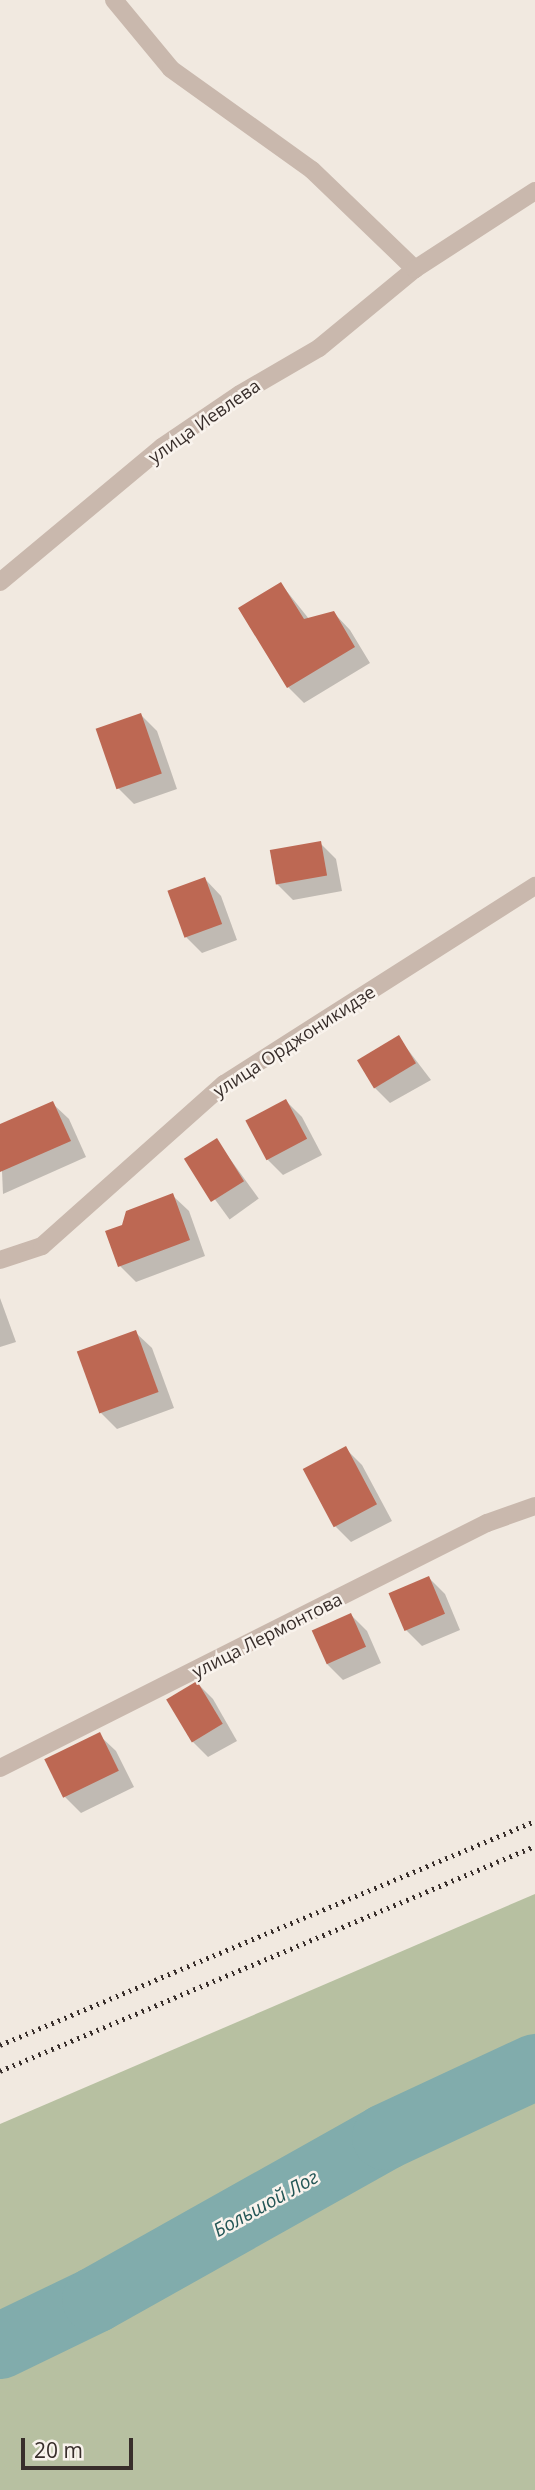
<!DOCTYPE html>
<html>
<head>
<meta charset="utf-8">
<style>
  body { margin:0 }
  #map { position:relative; width:535px; height:2490px; overflow:hidden; background:#f1e9e0; font-family:"Open Sans",sans-serif }
  div>[style] { position:absolute }
  .green>* { inset:0; background:#b7c0a1 }
  .shadow>* { inset:0; background:#0003; transform-origin:0 0 }
  .river>* { height:66px; margin:-33px; padding:0 33px; transform-origin:33px; border-radius:33px; background:#81acac }
  .building>* { inset:0; background:#bd6853; transform-origin:0 0 }
  .minor>* { height:18px; margin:-9px; padding:0 9px; transform-origin:9px; border-radius:9px; background:#c9b8ad }
  .rail>* { height:5px; margin-top:-2.5px; transform-origin:0; background:repeating-linear-gradient(90deg,#382e2b 0 2px,transparent 0 7px) }
  span { translate:-50% -50%; white-space:nowrap; text-align:center; line-height:1.15; -webkit-text-stroke:5px #f9f3ed; paint-order:stroke }
  .street-label { font-size:18px; color:#382e2b }
  .water-label { font-size:19px; color:#235656; font-style:italic }
  .scale { position:absolute; left:21px; top:2438px; width:112px; height:32px; box-sizing:border-box; border:4px solid #382e2b; border-top:0; padding-left:9px; font-size:21px; line-height:24px; white-space:nowrap; color:#382e2b; -webkit-text-stroke:5px #f9f3ed; paint-order:stroke }
</style>
</head>
<body>
<div id="map">
  <div class="green">
    <i style="clip-path:polygon(535px 1894px,535px 2490px,0 2490px,0 2124px)"></i>
  </div>
  <div class="shadow">
    <i style="clip-path:polygon(281px 584px,309px 619px,334px 613px,350px 630px,370px 663px,304px 703px,288px 687px)"></i>
    <i style="clip-path:polygon(141px 715px,157px 731px,177px 789px,134px 804px,118px 788px)"></i>
    <i style="clip-path:polygon(320px 843px,336px 859px,342px 891px,293px 900px,277px 884px)"></i>
    <i style="clip-path:polygon(205px 879px,221px 896px,237px 940px,202px 953px,186px 937px)"></i>
    <i style="clip-path:polygon(399px 1038px,431px 1080px,390px 1103px,374px 1087px)"></i>
    <i style="clip-path:polygon(286px 1101px,302px 1117px,322px 1155px,283px 1175px,267px 1159px)"></i>
    <i style="clip-path:polygon(52px 1103px,69px 1119px,86px 1157px,3px 1194px,0 1126px)"></i>
    <i style="left:217px;top:1141px;width:71px;height:36px;rotate:54deg"></i>
    <i style="clip-path:polygon(172px 1195px,189px 1211px,205px 1256px,136px 1282px,120px 1266px,123px 1226px)"></i>
    <i style="clip-path:polygon(0 1298px,16px 1342px,0 1347px)"></i>
    <i style="clip-path:polygon(135px 1332px,152px 1348px,174px 1408px,117px 1429px,101px 1413px)"></i>
    <i style="clip-path:polygon(346px 1449px,362px 1465px,392px 1521px,351px 1542px,335px 1526px,305px 1470px)"></i>
    <i style="clip-path:polygon(429px 1578px,445px 1594px,460px 1630px,422px 1646px,406px 1630px)"></i>
    <i style="clip-path:polygon(351px 1615px,367px 1631px,381px 1663px,343px 1680px,327px 1664px)"></i>
    <i style="clip-path:polygon(197px 1683px,213px 1699px,237px 1741px,208px 1757px,192px 1741px)"></i>
    <i style="clip-path:polygon(99px 1735px,116px 1751px,134px 1787px,81px 1813px,65px 1797px)"></i>
  </div>
  <div class="river">
    <i style="left:0;top:2346px;width:106px;rotate:-25.8deg"></i>
    <i style="left:95px;top:2300px;width:333px;rotate:-29.3deg"></i>
    <i style="left:385px;top:2137px;width:166px;rotate:-25deg"></i>
  </div>
  <div class="building">
    <i style="clip-path:polygon(281px 582px,304px 619px,334px 611px,355px 647px,287px 688px,238px 608px)"></i>
    <i style="left:141px;top:713px;width:64px;height:48px;rotate:71deg"></i>
    <i style="left:321px;top:841px;width:35px;height:52px;rotate:80deg"></i>
    <i style="left:205px;top:877px;width:50px;height:40px;rotate:70deg"></i>
    <i style="left:399px;top:1035px;width:33px;height:49px;rotate:59deg"></i>
    <i style="left:286px;top:1099px;width:45px;height:46px;rotate:62deg"></i>
    <i style="clip-path:polygon(53px 1101px,71px 1141px,0 1172px,0 1124px)"></i>
    <i style="left:217px;top:1138px;width:51px;height:39px;rotate:58deg"></i>
    <i style="clip-path:polygon(173px 1193px,190px 1240px,118px 1267px,105px 1231px,122px 1225px,126px 1211px)"></i>
    <i style="left:136px;top:1330px;width:66px;height:63px;rotate:70deg"></i>
    <i style="left:346px;top:1446px;width:66px;height:49px;rotate:62deg"></i>
    <i style="left:429px;top:1576px;width:41px;height:44px;rotate:67deg"></i>
    <i style="left:351px;top:1613px;width:37px;height:43px;rotate:66deg"></i>
    <i style="left:197px;top:1681px;width:50px;height:36px;rotate:59deg"></i>
    <i style="left:100px;top:1732px;width:43px;height:62px;rotate:64deg"></i>
  </div>
  <div class="minor">
    <i style="left:114px;top:0;width:89px;rotate:50.4deg"></i>
    <i style="left:171px;top:69px;width:173px;rotate:35.6deg"></i>
    <i style="left:312px;top:170px;width:143px;rotate:43.9deg"></i>
    <i style="left:0;top:582px;width:211px;rotate:-39.8deg"></i>
    <i style="left:162px;top:447px;width:94px;rotate:-34.2deg"></i>
    <i style="left:240px;top:394px;width:91px;rotate:-30.2deg"></i>
    <i style="left:319px;top:348px;width:124px;rotate:-39.5deg"></i>
    <i style="left:415px;top:269px;width:143px;rotate:-33deg"></i>
    <i style="left:0;top:1260px;width:44px;rotate:-18.4deg"></i>
    <i style="left:42px;top:1246px;width:244px;rotate:-41.7deg"></i>
    <i style="left:224px;top:1084px;width:369px;rotate:-32.5deg"></i>
    <i style="left:0;top:1768px;width:545px;rotate:-26.71deg"></i>
    <i style="left:487px;top:1523px;width:51px;rotate:-19.5deg"></i>
  </div>
  <div class="rail">
    <i style="left:0;top:2045px;width:580px;rotate:-22.72deg"></i>
    <i style="left:0;top:2071px;width:580px;rotate:-22.81deg"></i>
  </div>
  <div class="street-label">
    <span style="left:204px;top:421px;rotate:-35deg">улица Иевлева</span>
    <span style="left:294px;top:1041px;rotate:-33deg">улица Орджоникидзе</span>
    <span style="left:267px;top:1635px;rotate:-27deg">улица Лермонтова</span>
  </div>
  <div class="water-label">
    <span style="left:266px;top:2204px;rotate:-29deg">Большой Лог</span>
  </div>
  <div class="scale">20 m</div>
</div>
</body>
</html>
